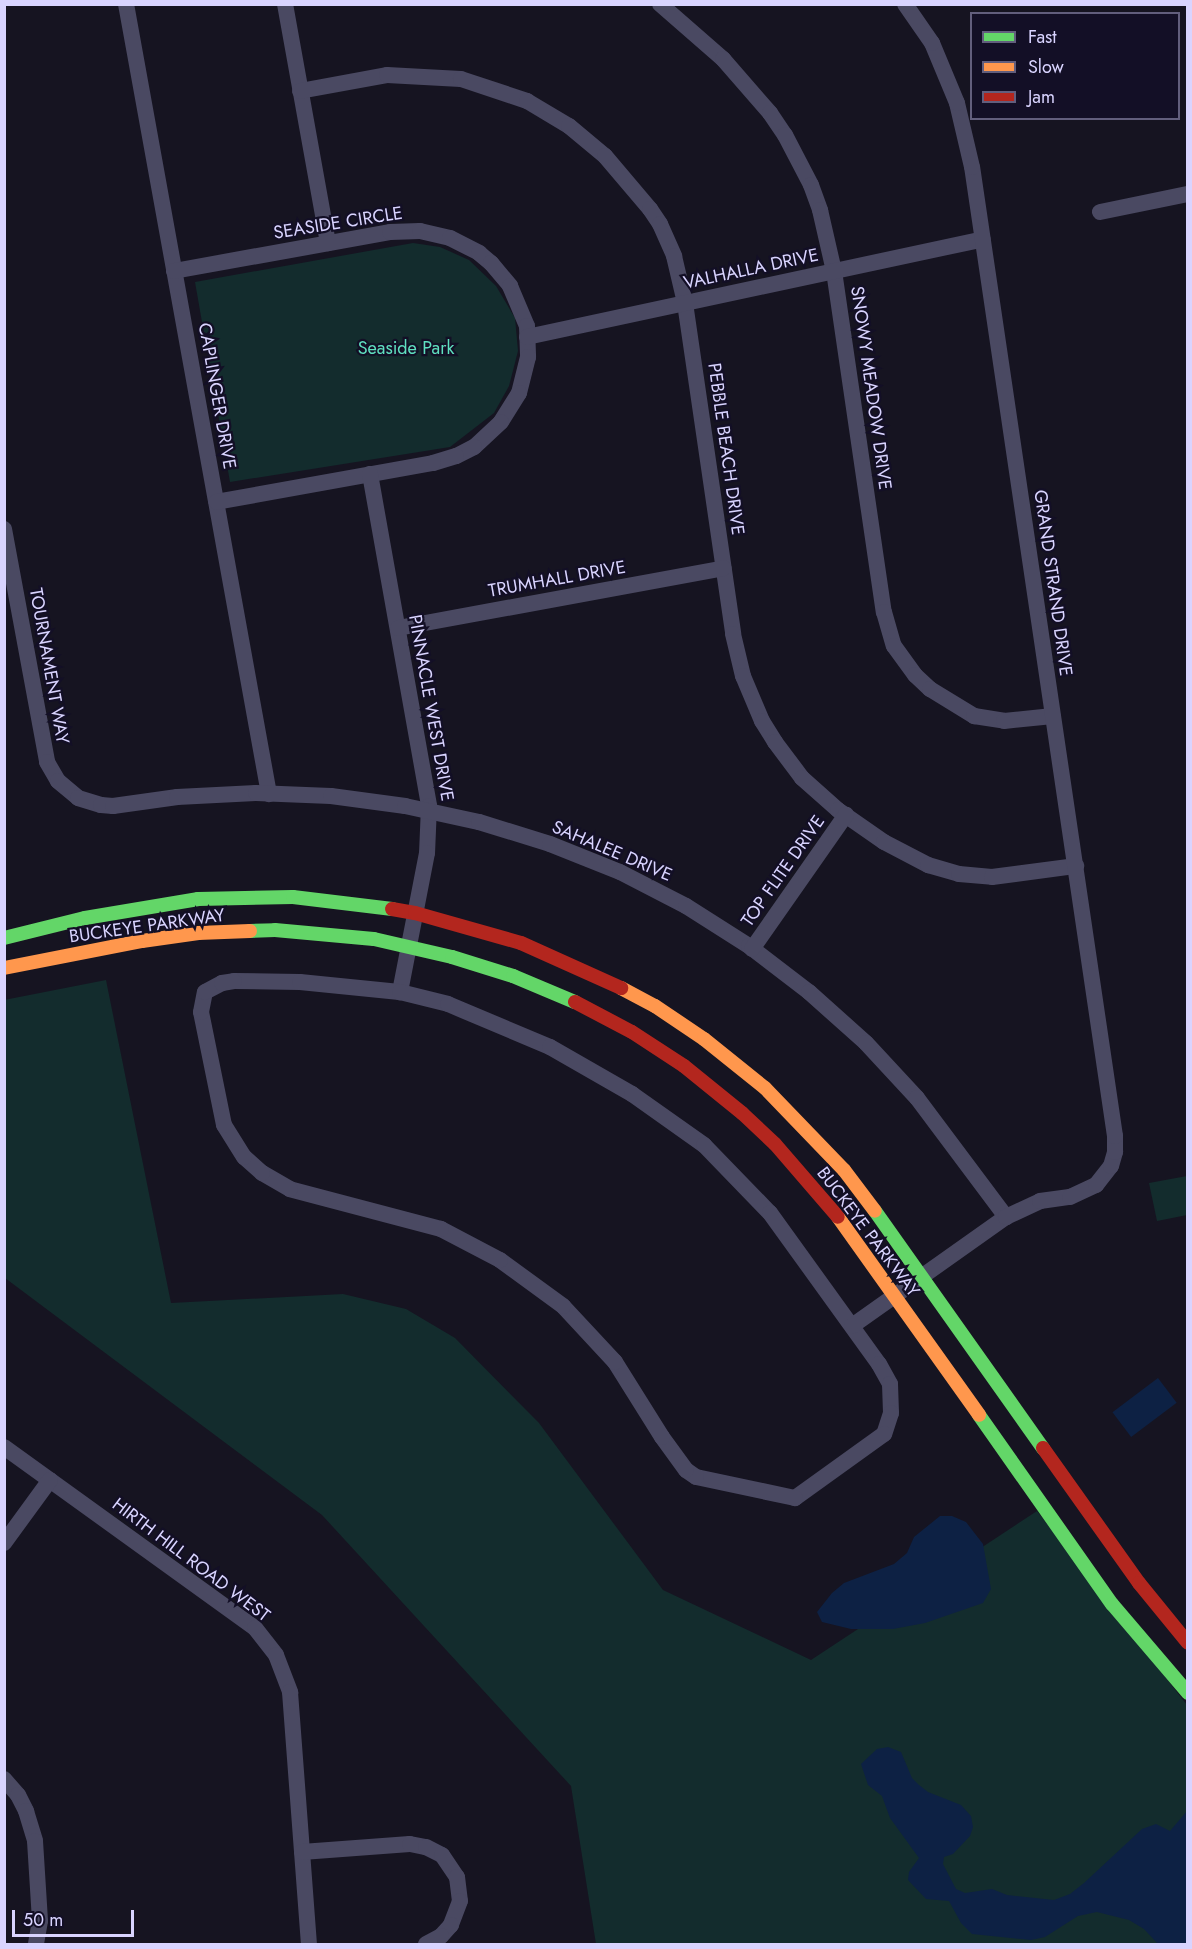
<!DOCTYPE html>
<html>
<head>
<meta charset="utf-8">
<style>
  body { margin:0 }
  #map { position:relative; width:1192px; height:1949px; overflow:hidden; background:#161421; font-family:Jost,sans-serif }
  div>[style] { position:absolute }
  .green>* { inset:0; background:#132c2d }
  .water>* { inset:0; background:#0d2144; transform-origin:0 0 }
  .street>* { height:16px; margin:-8px; padding:0 8px; transform-origin:8px; border-radius:8px; background:#4a4962 }
  .fast>* { height:14px; margin:-7px; padding:0 7px; transform-origin:7px; border-radius:7px; background:#63d668 }
  .slow>* { height:14px; margin:-7px; padding:0 7px; transform-origin:7px; border-radius:7px; background:#ff974d }
  .jam>* { height:14px; margin:-7px; padding:0 7px; transform-origin:7px; border-radius:7px; background:#b3261e }
  span { translate:-50% -50%; white-space:nowrap; text-align:center; line-height:1.15; -webkit-text-stroke:4.5px #130f26; paint-order:stroke }
  .street-label { font-size:18px; color:#d9d4ff }
  .park-label { font-size:18px; color:#5fe0c0 }
  .frame { position:absolute; inset:0; border:6px solid #d9d4ff; pointer-events:none }
  .legend { position:absolute; left:970px; top:12px; width:210px; height:108px; box-sizing:border-box; background:#130f26; border:2px solid #625e7d; margin:0; padding:8px 10px; list-style:none; font-size:18px; color:#d9d4ff }
  .legend li { display:flex; align-items:center; gap:12px; height:30px }
  .legend b { width:30px; border:2px solid #625e7d }
  .scale { position:absolute; left:12px; top:1910px; width:122px; height:27px; box-sizing:border-box; border:3px solid #d9d4ff; border-top:0; padding-left:8px; font-size:18px; line-height:21px; white-space:nowrap; color:#d9d4ff; -webkit-text-stroke:4px #130f26; paint-order:stroke }
</style>
</head>
<body>
<div id="map">
  <div class="green">
    <i style="clip-path:polygon(413px 243px,440px 247px,469px 260px,496px 286px,515px 318px,518px 351px,509px 386px,494px 413px,450px 447px,230px 482px,195px 282px)"></i>
    <i style="clip-path:polygon(106px 980px,171px 1303px,343px 1294px,406px 1309px,455px 1338px,539px 1423px,663px 1590px,811px 1660px,1037px 1511px,1187px 1705px,1187px 1944px,596px 1944px,571px 1786px,322px 1515px,5px 1278px,4px 1000px)"></i>
    <i style="clip-path:polygon(1187px 1176px,1187px 1215px,1157px 1221px,1149px 1183px)"></i>
  </div>
  <div class="water">
    <i style="left:1158px;top:1378px;width:31px;height:57px;rotate:53deg"></i>
    <i style="clip-path:polygon(940px 1516px,952px 1516px,966px 1522px,983px 1544px,991px 1589px,983px 1603px,925px 1623px,893px 1629px,851px 1629px,822px 1622px,817px 1612px,832px 1593px,844px 1583px,894px 1564px,907px 1553px,914px 1537px)"></i>
    <i style="clip-path:polygon(888px 1747px,901px 1752px,912px 1778px,919px 1785px,928px 1792px,961px 1805px,971px 1816px,973px 1827px,970px 1836px,953px 1854px,944px 1857px,943px 1864px,956px 1889px,965px 1893px,992px 1889px,1007px 1895px,1054px 1900px,1070px 1894px,1084px 1883px,1142px 1829px,1156px 1824px,1170px 1831px,1187px 1811px,1187px 1944px,1158px 1944px,1144px 1929px,1129px 1920px,1097px 1912px,1078px 1916px,1045px 1937px,1031px 1940px,972px 1934px,961px 1923px,949px 1901px,926px 1899px,908px 1880px,909px 1872px,919px 1858px,890px 1818px,882px 1796px,868px 1785px,861px 1764px,877px 1749px)"></i>
  </div>
  <div class="street">
    <i style="left:126px;top:4px;width:803px;rotate:79.74deg"></i>
    <i style="left:285px;top:4px;width:243px;rotate:79.8deg"></i>
    <i style="left:660px;top:4px;width:84px;rotate:41.1deg"></i>
    <i style="left:723px;top:59px;width:72px;rotate:49deg"></i>
    <i style="left:770px;top:113px;width:27px;rotate:56deg"></i>
    <i style="left:785px;top:135px;width:56px;rotate:62.5deg"></i>
    <i style="left:811px;top:185px;width:27px;rotate:70deg"></i>
    <i style="left:820px;top:210px;width:63px;rotate:77.1deg"></i>
    <i style="left:834px;top:271px;width:345px;rotate:81.7deg"></i>
    <i style="left:884px;top:612px;width:35px;rotate:74deg"></i>
    <i style="left:894px;top:646px;width:36px;rotate:54deg"></i>
    <i style="left:915px;top:675px;width:21px;rotate:43deg"></i>
    <i style="left:930px;top:689px;width:52px;rotate:31.5deg"></i>
    <i style="left:974px;top:716px;width:30px;rotate:9deg"></i>
    <i style="left:1004px;top:721px;width:49px;rotate:-5.8deg"></i>
    <i style="left:300px;top:91px;width:88px;rotate:-10.4deg"></i>
    <i style="left:387px;top:75px;width:74px;rotate:3.1deg"></i>
    <i style="left:461px;top:79px;width:70px;rotate:18.4deg"></i>
    <i style="left:527px;top:101px;width:49px;rotate:30.8deg"></i>
    <i style="left:569px;top:126px;width:47px;rotate:39.8deg"></i>
    <i style="left:605px;top:156px;width:70px;rotate:49.7deg"></i>
    <i style="left:650px;top:209px;width:18px;rotate:56deg"></i>
    <i style="left:660px;top:224px;width:35px;rotate:66deg"></i>
    <i style="left:674px;top:256px;width:48px;rotate:76.8deg"></i>
    <i style="left:685px;top:303px;width:334px;rotate:81.7deg"></i>
    <i style="left:733px;top:634px;width:43px;rotate:76.6deg"></i>
    <i style="left:743px;top:676px;width:49px;rotate:67.1deg"></i>
    <i style="left:762px;top:721px;width:25px;rotate:58deg"></i>
    <i style="left:775px;top:742px;width:45px;rotate:53.1deg"></i>
    <i style="left:802px;top:778px;width:48px;rotate:41.6deg"></i>
    <i style="left:838px;top:810px;width:56px;rotate:34.8deg"></i>
    <i style="left:884px;top:842px;width:50px;rotate:27.6deg"></i>
    <i style="left:928px;top:865px;width:32px;rotate:16deg"></i>
    <i style="left:959px;top:874px;width:33px;rotate:5deg"></i>
    <i style="left:992px;top:877px;width:85px;rotate:-7.5deg"></i>
    <i style="left:1100px;top:212px;width:90px;rotate:-11.6deg"></i>
    <i style="left:174px;top:271px;width:219px;rotate:-10.2deg"></i>
    <i style="left:390px;top:232px;width:30px;rotate:-2deg"></i>
    <i style="left:420px;top:231px;width:31px;rotate:13deg"></i>
    <i style="left:450px;top:238px;width:33px;rotate:27deg"></i>
    <i style="left:479px;top:253px;width:16px;rotate:40deg"></i>
    <i style="left:491px;top:263px;width:30px;rotate:50deg"></i>
    <i style="left:510px;top:286px;width:43px;rotate:67deg"></i>
    <i style="left:527px;top:326px;width:31px;rotate:88deg"></i>
    <i style="left:528px;top:357px;width:37px;rotate:104deg"></i>
    <i style="left:519px;top:393px;width:34px;rotate:122deg"></i>
    <i style="left:501px;top:422px;width:37px;rotate:137deg"></i>
    <i style="left:474px;top:447px;width:20px;rotate:153deg"></i>
    <i style="left:456px;top:456px;width:24px;rotate:163deg"></i>
    <i style="left:433px;top:463px;width:220px;rotate:169.8deg"></i>
    <i style="left:527px;top:337px;width:466px;rotate:-12.1deg"></i>
    <i style="left:370px;top:474px;width:337px;rotate:79.9deg"></i>
    <i style="left:429px;top:806px;width:47px;rotate:92.4deg"></i>
    <i style="left:427px;top:853px;width:142px;rotate:101deg"></i>
    <i style="left:4px;top:529px;width:237px;rotate:79.5deg"></i>
    <i style="left:47px;top:762px;width:22px;rotate:60deg"></i>
    <i style="left:58px;top:781px;width:26px;rotate:40deg"></i>
    <i style="left:78px;top:798px;width:24px;rotate:17deg"></i>
    <i style="left:101px;top:805px;width:12px;rotate:5deg"></i>
    <i style="left:113px;top:806px;width:65px;rotate:-8deg"></i>
    <i style="left:177px;top:797px;width:79px;rotate:-2.9deg"></i>
    <i style="left:256px;top:793px;width:75px;rotate:2.3deg"></i>
    <i style="left:331px;top:796px;width:75px;rotate:7.7deg"></i>
    <i style="left:405px;top:806px;width:76px;rotate:12.2deg"></i>
    <i style="left:479px;top:822px;width:74px;rotate:17.2deg"></i>
    <i style="left:550px;top:844px;width:75px;rotate:21.8deg"></i>
    <i style="left:620px;top:872px;width:74px;rotate:27.3deg"></i>
    <i style="left:686px;top:906px;width:75px;rotate:32.4deg"></i>
    <i style="left:749px;top:946px;width:76px;rotate:37.5deg"></i>
    <i style="left:809px;top:992px;width:76px;rotate:41.8deg"></i>
    <i style="left:866px;top:1043px;width:75px;rotate:47.2deg"></i>
    <i style="left:917px;top:1098px;width:149px;rotate:53.2deg"></i>
    <i style="left:398px;top:628px;width:331px;rotate:-10.4deg"></i>
    <i style="left:752px;top:949px;width:164px;rotate:-55deg"></i>
    <i style="left:234px;top:981px;width:66px;rotate:0.9deg"></i>
    <i style="left:300px;top:982px;width:100px;rotate:5.7deg"></i>
    <i style="left:400px;top:992px;width:49px;rotate:14deg"></i>
    <i style="left:448px;top:1004px;width:111px;rotate:22.9deg"></i>
    <i style="left:550px;top:1047px;width:95px;rotate:29.8deg"></i>
    <i style="left:632px;top:1094px;width:88px;rotate:35.3deg"></i>
    <i style="left:704px;top:1145px;width:95px;rotate:45.9deg"></i>
    <i style="left:770px;top:1213px;width:186px;rotate:54.2deg"></i>
    <i style="left:879px;top:1364px;width:23px;rotate:61deg"></i>
    <i style="left:890px;top:1384px;width:29px;rotate:88deg"></i>
    <i style="left:891px;top:1413px;width:22px;rotate:108deg"></i>
    <i style="left:884px;top:1434px;width:110px;rotate:144.3deg"></i>
    <i style="left:795px;top:1498px;width:101px;rotate:-168deg"></i>
    <i style="left:696px;top:1477px;width:12px;rotate:-145deg"></i>
    <i style="left:686px;top:1470px;width:41px;rotate:-126deg"></i>
    <i style="left:662px;top:1437px;width:89px;rotate:-122.1deg"></i>
    <i style="left:615px;top:1362px;width:76px;rotate:-132.9deg"></i>
    <i style="left:563px;top:1306px;width:78px;rotate:-143.9deg"></i>
    <i style="left:500px;top:1260px;width:67px;rotate:-152.3deg"></i>
    <i style="left:441px;top:1229px;width:156px;rotate:-165.2deg"></i>
    <i style="left:290px;top:1189px;width:32px;rotate:-150deg"></i>
    <i style="left:262px;top:1173px;width:24px;rotate:-138deg"></i>
    <i style="left:244px;top:1157px;width:38px;rotate:-122deg"></i>
    <i style="left:224px;top:1125px;width:115px;rotate:-101.5deg"></i>
    <i style="left:201px;top:1012px;width:20px;rotate:-79deg"></i>
    <i style="left:205px;top:992px;width:19px;rotate:-28deg"></i>
    <i style="left:222px;top:983px;width:12px;rotate:-9deg"></i>
    <i style="left:852px;top:1326px;width:189px;rotate:-35.3deg"></i>
    <i style="left:1006px;top:1217px;width:38px;rotate:-25deg"></i>
    <i style="left:1040px;top:1201px;width:30px;rotate:-8deg"></i>
    <i style="left:1070px;top:1197px;width:29px;rotate:-25deg"></i>
    <i style="left:1096px;top:1185px;width:24px;rotate:-52deg"></i>
    <i style="left:1111px;top:1166px;width:15px;rotate:-74deg"></i>
    <i style="left:1115px;top:1152px;width:16px;rotate:-90deg"></i>
    <i style="left:1115px;top:1136px;width:979px;rotate:-98.39deg"></i>
    <i style="left:972px;top:167px;width:66px;rotate:-103.2deg"></i>
    <i style="left:957px;top:103px;width:65px;rotate:-112.6deg"></i>
    <i style="left:932px;top:43px;width:47px;rotate:-124.7deg"></i>
    <i style="left:4px;top:1447px;width:309px;rotate:35.8deg"></i>
    <i style="left:255px;top:1628px;width:34px;rotate:52deg"></i>
    <i style="left:276px;top:1655px;width:40px;rotate:69deg"></i>
    <i style="left:290px;top:1692px;width:253px;rotate:85.7deg"></i>
    <i style="left:4px;top:1543px;width:78px;rotate:-53.9deg"></i>
    <i style="left:4px;top:1779px;width:21px;rotate:49deg"></i>
    <i style="left:18px;top:1795px;width:18px;rotate:63deg"></i>
    <i style="left:26px;top:1811px;width:31px;rotate:73deg"></i>
    <i style="left:35px;top:1841px;width:80px;rotate:86.4deg"></i>
    <i style="left:40px;top:1921px;width:23px;rotate:100deg"></i>
    <i style="left:302px;top:1852px;width:108px;rotate:-4.2deg"></i>
    <i style="left:410px;top:1844px;width:16px;rotate:11deg"></i>
    <i style="left:426px;top:1847px;width:18px;rotate:27deg"></i>
    <i style="left:442px;top:1855px;width:27px;rotate:56deg"></i>
    <i style="left:457px;top:1877px;width:24px;rotate:83deg"></i>
    <i style="left:460px;top:1901px;width:26px;rotate:111deg"></i>
    <i style="left:451px;top:1925px;width:15px;rotate:132deg"></i>
    <i style="left:441px;top:1936px;width:17px;rotate:152deg"></i>
  </div>
  <div class="fast">
    <i style="left:250px;top:931px;width:25px;rotate:-2deg"></i>
    <i style="left:275px;top:930px;width:99px;rotate:5.2deg"></i>
    <i style="left:374px;top:939px;width:80px;rotate:13deg"></i>
    <i style="left:452px;top:957px;width:64px;rotate:17.3deg"></i>
    <i style="left:513px;top:976px;width:67px;rotate:22.8deg"></i>
    <i style="left:4px;top:938px;width:83px;rotate:-13.9deg"></i>
    <i style="left:85px;top:918px;width:115px;rotate:-9.5deg"></i>
    <i style="left:198px;top:899px;width:95px;rotate:-1.2deg"></i>
    <i style="left:293px;top:897px;width:100px;rotate:6.9deg"></i>
    <i style="left:875px;top:1211px;width:291px;rotate:54.7deg"></i>
    <i style="left:979px;top:1415px;width:231px;rotate:54.9deg"></i>
    <i style="left:1112px;top:1604px;width:117px;rotate:49.5deg"></i>
  </div>
  <div class="slow">
    <i style="left:4px;top:968px;width:141px;rotate:-11.1deg"></i>
    <i style="left:142px;top:941px;width:57px;rotate:-8.1deg"></i>
    <i style="left:198px;top:933px;width:52px;rotate:-2.2deg"></i>
    <i style="left:621px;top:988px;width:38px;rotate:28deg"></i>
    <i style="left:655px;top:1006px;width:59px;rotate:34deg"></i>
    <i style="left:704px;top:1039px;width:78px;rotate:38.8deg"></i>
    <i style="left:765px;top:1088px;width:114px;rotate:46.1deg"></i>
    <i style="left:844px;top:1170px;width:51px;rotate:52.9deg"></i>
    <i style="left:838px;top:1217px;width:243px;rotate:54.5deg"></i>
  </div>
  <div class="jam">
    <i style="left:392px;top:909px;width:23px;rotate:10deg"></i>
    <i style="left:415px;top:913px;width:110px;rotate:15.8deg"></i>
    <i style="left:521px;top:943px;width:110px;rotate:24.2deg"></i>
    <i style="left:575px;top:1002px;width:64px;rotate:27.8deg"></i>
    <i style="left:632px;top:1032px;width:62px;rotate:33.2deg"></i>
    <i style="left:684px;top:1066px;width:75px;rotate:39deg"></i>
    <i style="left:742px;top:1113px;width:45px;rotate:43.2deg"></i>
    <i style="left:775px;top:1144px;width:96px;rotate:49.2deg"></i>
    <i style="left:1043px;top:1448px;width:166px;rotate:54.6deg"></i>
    <i style="left:1139px;top:1583px;width:77px;rotate:50.8deg"></i>
  </div>
  <div class="street-label">
    <span style="left:338px;top:223px;rotate:-9deg">SEASIDE CIRCLE</span>
    <span style="left:751px;top:269px;rotate:-12deg">VALHALLA DRIVE</span>
    <span style="left:871px;top:388px;rotate:82deg">SNOWY MEADOW DRIVE</span>
    <span style="left:217px;top:396px;rotate:80deg">CAPLINGER DRIVE</span>
    <span style="left:726px;top:449px;rotate:82deg">PEBBLE BEACH DRIVE</span>
    <span style="left:557px;top:579px;rotate:-10deg">TRUMHALL DRIVE</span>
    <span style="left:1053px;top:583px;rotate:82deg">GRAND STRAND DRIVE</span>
    <span style="left:49px;top:666px;rotate:80deg">TOURNAMENT WAY</span>
    <span style="left:431px;top:708px;rotate:80deg">PINNACLE WEST DRIVE</span>
    <span style="left:612px;top:851px;rotate:23deg">SAHALEE DRIVE</span>
    <span style="left:783px;top:871px;rotate:-55deg">TOP FLITE DRIVE</span>
    <span style="left:147px;top:926px;rotate:-8deg">BUCKEYE PARKWAY</span>
    <span style="left:868px;top:1232px;rotate:53deg">BUCKEYE PARKWAY</span>
    <span style="left:191px;top:1560px;rotate:37deg">HIRTH HILL ROAD WEST</span>
  </div>
  <div class="park-label">
    <span style="left:406px;top:348px">Seaside Park</span>
  </div>
  <div class="frame"></div>
  <ul class="legend">
  <li><b style="height:8px;background:#63d668"></b>Fast</li>
  <li><b style="height:8px;background:#ff974d"></b>Slow</li>
  <li><b style="height:8px;background:#b3261e"></b>Jam</li>
  </ul>
  <div class="scale">50 m</div>
</div>
</body>
</html>
